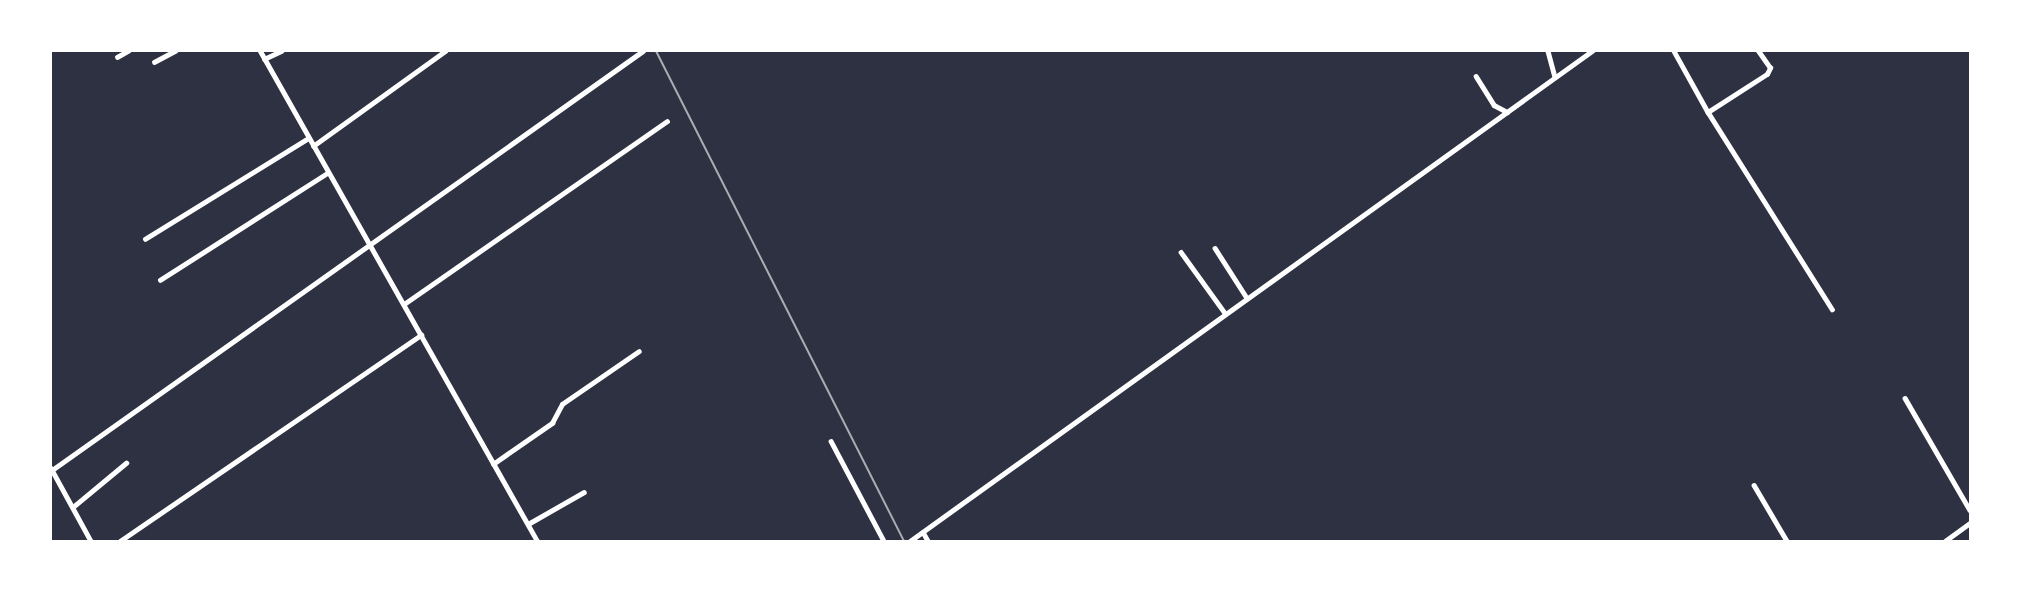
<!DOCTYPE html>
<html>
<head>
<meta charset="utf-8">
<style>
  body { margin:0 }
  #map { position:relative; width:2021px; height:592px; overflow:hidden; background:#2d3142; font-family:"Open Sans",sans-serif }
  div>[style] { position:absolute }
  .minor>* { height:4.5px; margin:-2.25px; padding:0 2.25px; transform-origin:2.25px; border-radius:2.25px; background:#fff }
  .tertiary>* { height:5px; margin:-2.5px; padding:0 2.5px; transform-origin:2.5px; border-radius:2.5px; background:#fff }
  .rail>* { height:2px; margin:-1px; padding:0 1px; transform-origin:1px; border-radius:1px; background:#abadb3 }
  span { translate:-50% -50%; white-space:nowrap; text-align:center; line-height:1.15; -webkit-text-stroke:5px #fff; paint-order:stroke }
  .frame { position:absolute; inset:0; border:52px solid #fff; pointer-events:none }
</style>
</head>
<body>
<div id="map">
  <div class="minor">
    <i style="left:1548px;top:51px;width:27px;rotate:75deg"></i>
    <i style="left:1674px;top:51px;width:70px;rotate:60.9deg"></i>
    <i style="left:1708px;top:112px;width:70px;rotate:-32.8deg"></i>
    <i style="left:1767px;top:74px;width:7px;rotate:-63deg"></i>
    <i style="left:1770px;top:68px;width:21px;rotate:-125deg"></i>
    <i style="left:117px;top:57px;width:13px;rotate:-29deg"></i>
    <i style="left:264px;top:59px;width:19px;rotate:-25deg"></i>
    <i style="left:154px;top:62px;width:24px;rotate:-28deg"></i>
    <i style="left:1476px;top:76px;width:34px;rotate:58deg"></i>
    <i style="left:1494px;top:105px;width:15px;rotate:28deg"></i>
    <i style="left:1708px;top:112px;width:233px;rotate:57.8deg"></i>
    <i style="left:313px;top:146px;width:163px;rotate:-35.7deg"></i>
    <i style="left:145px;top:239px;width:190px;rotate:-31.7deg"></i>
    <i style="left:1215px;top:248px;width:59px;rotate:57.4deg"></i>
    <i style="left:1181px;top:252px;width:75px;rotate:54.2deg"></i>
    <i style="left:160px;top:280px;width:198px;rotate:-32.6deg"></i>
    <i style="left:404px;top:304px;width:320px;rotate:-34.8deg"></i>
    <i style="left:1905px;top:398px;width:129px;rotate:59.9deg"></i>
    <i style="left:831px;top:441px;width:113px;rotate:62.1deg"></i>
    <i style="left:493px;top:464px;width:72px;rotate:-34.8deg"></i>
    <i style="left:552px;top:423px;width:21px;rotate:-62deg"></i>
    <i style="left:562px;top:404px;width:93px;rotate:-34.5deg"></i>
    <i style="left:51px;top:468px;width:83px;rotate:61.3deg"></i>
    <i style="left:52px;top:470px;width:724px;rotate:-35.34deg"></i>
    <i style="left:1754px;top:485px;width:65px;rotate:59.5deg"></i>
    <i style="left:73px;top:507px;width:69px;rotate:-39.7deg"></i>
    <i style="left:528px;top:524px;width:64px;rotate:-29.7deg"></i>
    <i style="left:923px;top:532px;width:10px;rotate:61deg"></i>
    <i style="left:120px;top:541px;width:365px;rotate:-34.4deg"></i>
    <i style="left:910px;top:541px;width:840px;rotate:-35.7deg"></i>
    <i style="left:1945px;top:541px;width:31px;rotate:-36deg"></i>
  </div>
  <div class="tertiary">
    <i style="left:260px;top:51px;width:563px;rotate:60.52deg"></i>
  </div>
  <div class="rail">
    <i style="left:656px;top:51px;width:549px;rotate:63.16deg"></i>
  </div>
  <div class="frame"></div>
</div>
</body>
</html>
